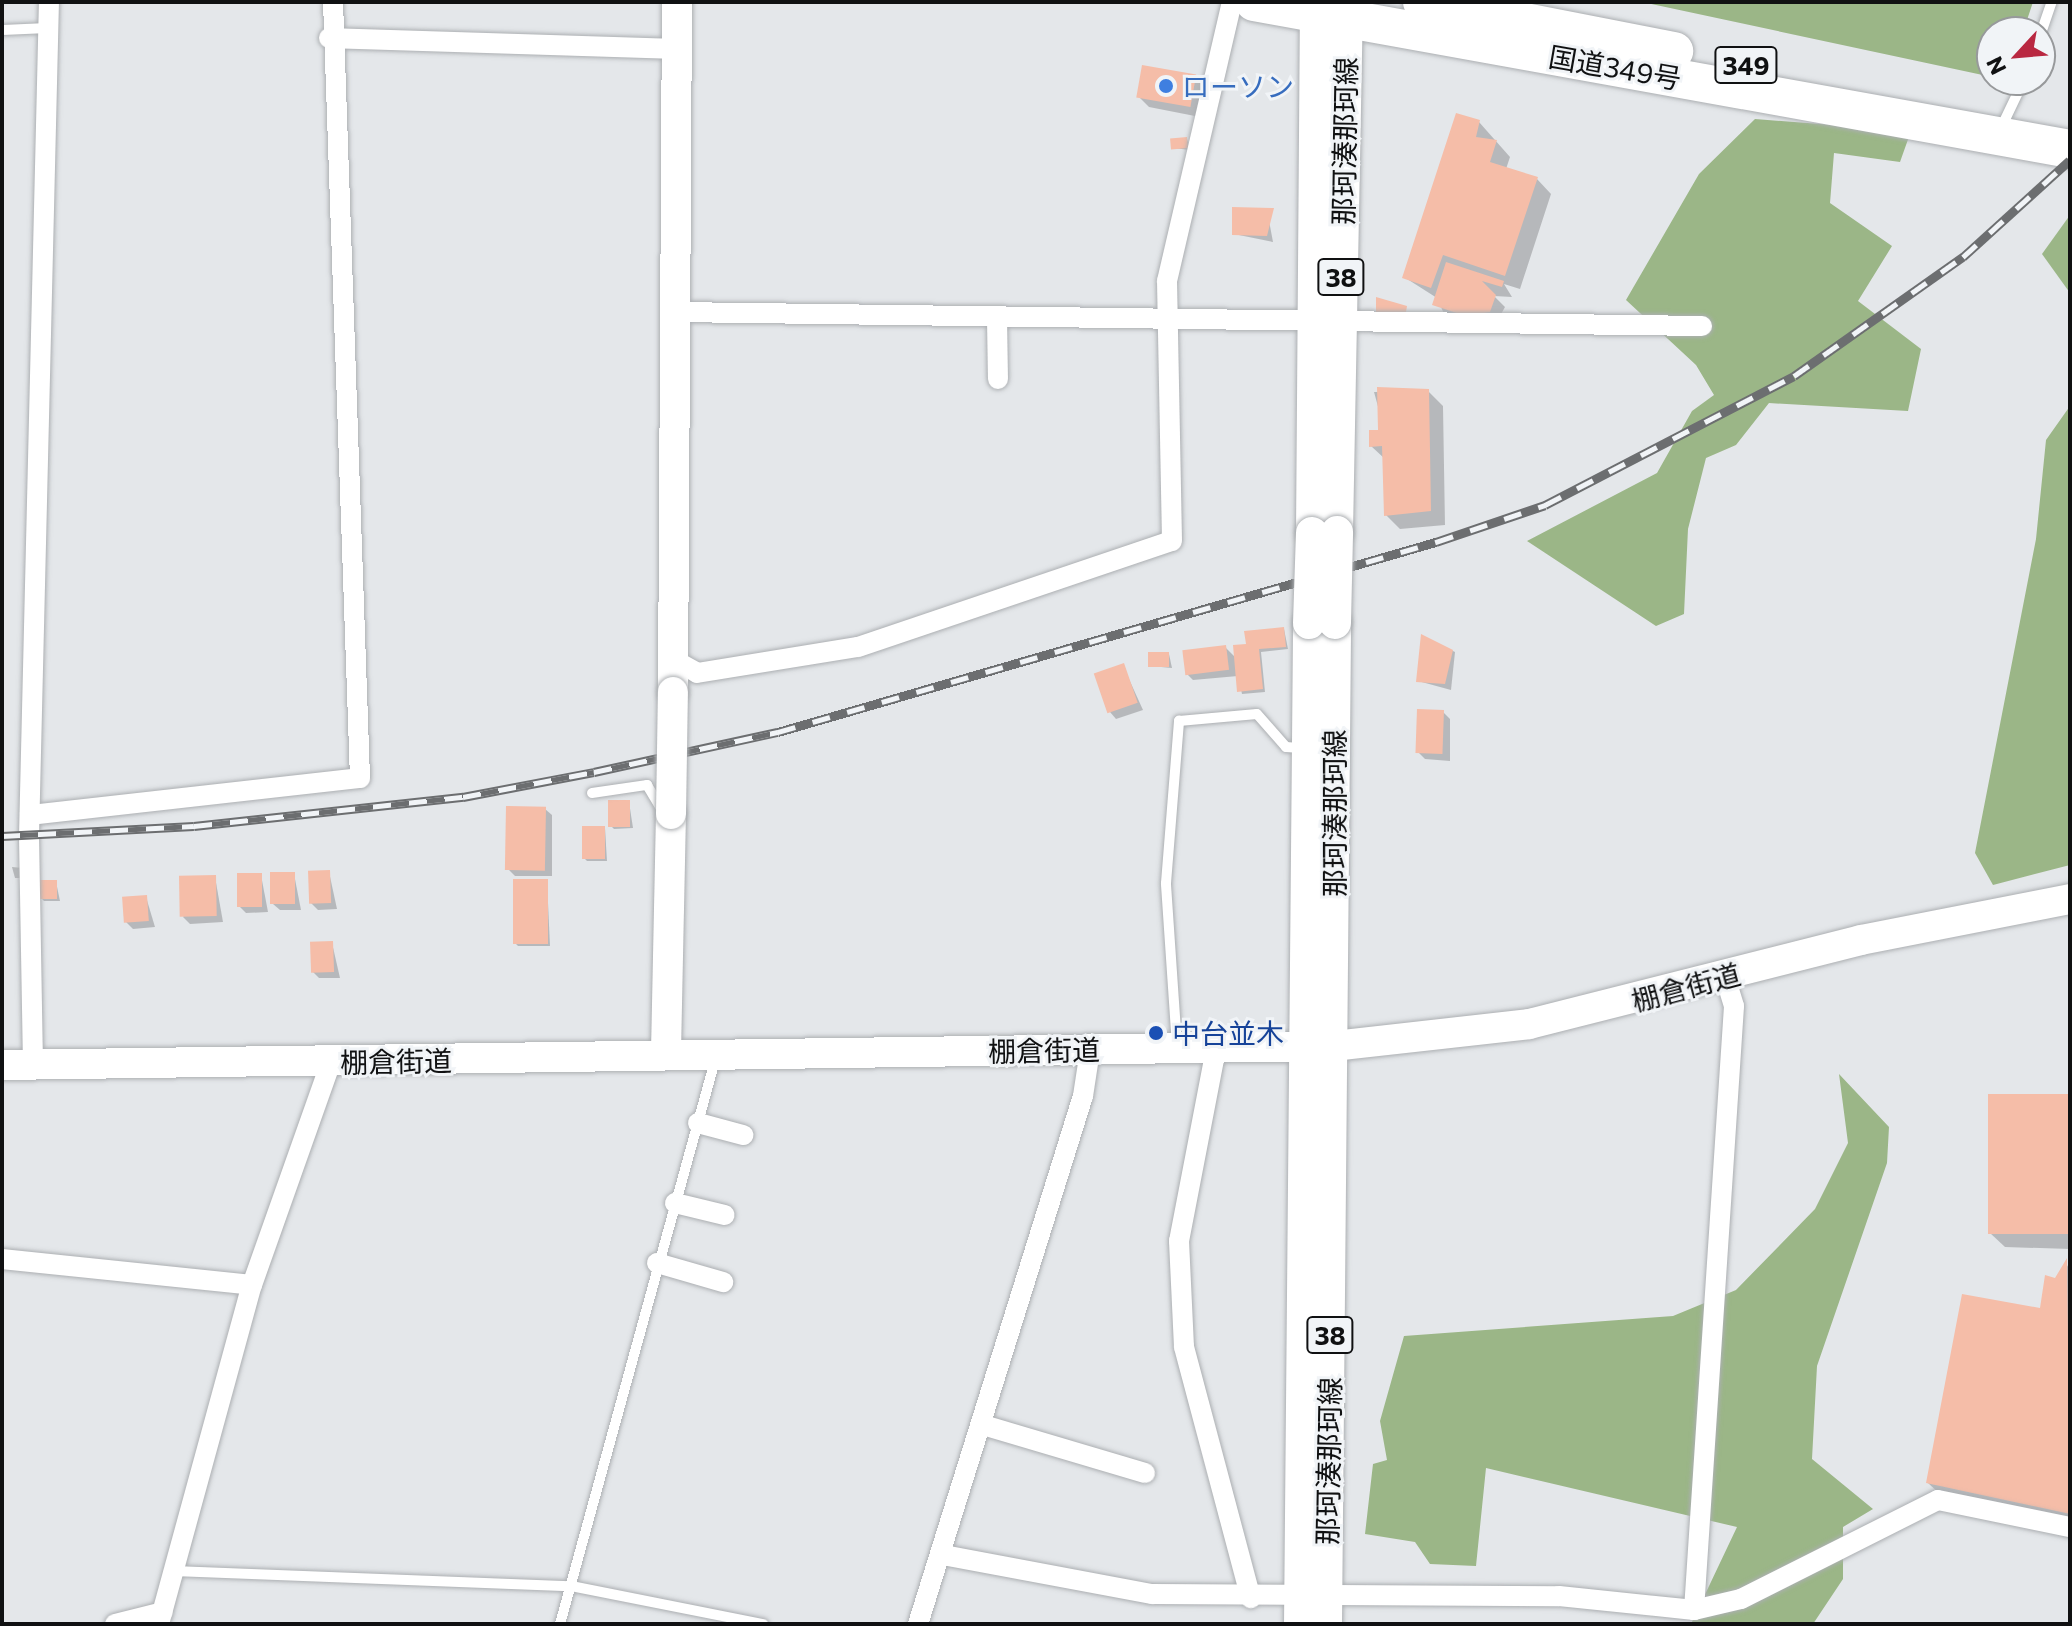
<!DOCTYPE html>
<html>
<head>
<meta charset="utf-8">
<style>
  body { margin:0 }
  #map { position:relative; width:2072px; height:1626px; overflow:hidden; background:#e4e7ea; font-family:Commissioner,"Noto Sans JP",sans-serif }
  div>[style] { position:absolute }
  .forest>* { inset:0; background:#9bb687 }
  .shadow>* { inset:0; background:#0003 }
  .building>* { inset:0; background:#f5bda8; transform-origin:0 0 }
  .roads { filter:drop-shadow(0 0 2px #acafb2) drop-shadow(0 0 2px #acafb2) }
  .lane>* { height:10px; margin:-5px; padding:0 5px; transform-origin:5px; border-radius:5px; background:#fff }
  .street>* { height:20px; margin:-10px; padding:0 10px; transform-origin:10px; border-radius:10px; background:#fff }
  .secondary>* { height:30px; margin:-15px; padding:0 15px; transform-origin:15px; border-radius:15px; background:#fff }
  .primary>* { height:32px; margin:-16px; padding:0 16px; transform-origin:16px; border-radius:16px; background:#fff }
  .highway>* { height:38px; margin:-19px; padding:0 19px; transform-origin:19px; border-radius:19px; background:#fff }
  .rail>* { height:9px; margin-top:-4.5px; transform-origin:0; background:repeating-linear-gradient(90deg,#f1f4f7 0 18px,#6c6e70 0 36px); box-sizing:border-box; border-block:2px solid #6c6e70 }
  .bridges { filter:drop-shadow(0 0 2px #acafb2) drop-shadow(0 0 2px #acafb2) }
  .secondary-bridge>* { height:30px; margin:-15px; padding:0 15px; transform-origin:15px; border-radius:15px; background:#fff }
  .primary-bridge>* { height:32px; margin:-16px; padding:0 16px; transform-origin:16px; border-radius:16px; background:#fff }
  .dots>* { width:22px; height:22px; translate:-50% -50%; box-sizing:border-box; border:4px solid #f1f4f7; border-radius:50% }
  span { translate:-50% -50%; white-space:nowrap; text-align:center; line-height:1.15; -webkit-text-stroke:6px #f1f4f7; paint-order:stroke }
  .shield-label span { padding:2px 6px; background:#f1f4f7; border:2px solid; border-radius:6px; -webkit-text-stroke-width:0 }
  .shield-label { font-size:26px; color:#101112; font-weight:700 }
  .street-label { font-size:28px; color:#101112 }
  .shop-label { font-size:28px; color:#366cbe }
  .left { translate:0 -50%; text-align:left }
  .transit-label { font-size:28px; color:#164399 }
  .frame { position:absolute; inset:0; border:4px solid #101112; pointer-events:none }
  .north { position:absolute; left:1976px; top:16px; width:80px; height:80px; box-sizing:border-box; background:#f1f4f7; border:2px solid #97999b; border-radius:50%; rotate:244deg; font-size:22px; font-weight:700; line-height:32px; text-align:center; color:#101112 }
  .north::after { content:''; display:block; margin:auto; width:28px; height:36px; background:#b92841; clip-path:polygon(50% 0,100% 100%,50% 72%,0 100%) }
</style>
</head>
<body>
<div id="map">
  <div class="forest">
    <i style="clip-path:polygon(1642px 2px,2033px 2px,2023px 32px,1992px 32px,1992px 77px)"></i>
    <i style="clip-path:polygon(1755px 119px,1911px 131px,1900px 162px,1834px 153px,1830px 203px,1892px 246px,1858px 301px,1921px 349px,1908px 411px,1769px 403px,1736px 445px,1706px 458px,1688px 529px,1684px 614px,1656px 626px,1527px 541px,1657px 473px,1692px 411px,1714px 395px,1696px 365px,1626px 300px,1699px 174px)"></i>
    <i style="clip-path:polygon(2070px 215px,2070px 293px,2042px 254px)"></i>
    <i style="clip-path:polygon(2070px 406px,2070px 865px,1993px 885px,1975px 853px,2036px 539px,2046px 440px)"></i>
    <i style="clip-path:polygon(1839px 1074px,1889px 1127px,1887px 1163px,1817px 1366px,1812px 1459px,1873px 1509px,1843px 1527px,1843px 1579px,1813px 1624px,1691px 1624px,1737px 1527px,1486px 1468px,1476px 1566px,1430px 1564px,1415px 1542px,1365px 1534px,1373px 1464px,1387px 1460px,1380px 1421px,1404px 1336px,1673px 1316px,1736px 1290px,1815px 1209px,1848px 1143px)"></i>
  </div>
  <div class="shadow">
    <i style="clip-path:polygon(1195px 77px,1206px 88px,1200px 117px,1149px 107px,1138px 96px)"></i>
    <i style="clip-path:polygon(1479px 122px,1510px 157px,1506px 169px,1537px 179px,1551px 194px,1520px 289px,1504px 284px,1512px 297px,1494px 296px,1505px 307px,1495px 325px,1445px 316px,1437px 298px,1404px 277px)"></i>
    <i style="clip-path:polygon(1187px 139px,1190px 150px,1173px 148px)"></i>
    <i style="clip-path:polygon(1267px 210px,1273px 242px,1234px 234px)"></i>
    <i style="clip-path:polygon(1428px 391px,1443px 406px,1445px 525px,1400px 529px,1386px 515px,1385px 459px,1371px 446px,1385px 432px,1374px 392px)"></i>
    <i style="clip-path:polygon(1284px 629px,1288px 649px,1261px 652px,1265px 692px,1242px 694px,1238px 676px,1193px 680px,1186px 673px,1225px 647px,1236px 658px)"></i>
    <i style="clip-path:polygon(1423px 637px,1455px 652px,1451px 690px,1418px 681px)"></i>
    <i style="clip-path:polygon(1169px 654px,1172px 668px,1150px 666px)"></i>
    <i style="clip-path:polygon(1123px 666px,1143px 710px,1116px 719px,1110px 712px)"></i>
    <i style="clip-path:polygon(1443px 712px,1450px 719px,1450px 761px,1425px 759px,1418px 752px)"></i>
    <i style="clip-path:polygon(629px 802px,633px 828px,614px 829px,611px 826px)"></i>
    <i style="clip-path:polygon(545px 809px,552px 815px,552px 876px,515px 876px,508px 869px)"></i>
    <i style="clip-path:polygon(605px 828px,607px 861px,587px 861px,584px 858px)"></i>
    <i style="clip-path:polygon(12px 867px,23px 868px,25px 878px,15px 878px)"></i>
    <i style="clip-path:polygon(329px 872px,337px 909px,318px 910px,311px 903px)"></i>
    <i style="clip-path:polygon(294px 874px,301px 910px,280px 910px,273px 904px)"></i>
    <i style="clip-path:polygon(261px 875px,268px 912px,246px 913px,239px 906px)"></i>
    <i style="clip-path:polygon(215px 877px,223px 922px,190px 924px,183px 917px)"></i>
    <i style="clip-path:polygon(547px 881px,550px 946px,518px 946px,515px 943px)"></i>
    <i style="clip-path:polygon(56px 882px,60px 901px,44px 901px,41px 898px)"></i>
    <i style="clip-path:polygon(146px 897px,155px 927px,133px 929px,126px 922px)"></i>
    <i style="clip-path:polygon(332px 943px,340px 978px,319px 978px,313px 972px)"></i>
    <i style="clip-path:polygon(2070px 1096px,2070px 1249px,2005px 1247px,1990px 1233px)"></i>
    <i style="clip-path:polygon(2070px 1262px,2070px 1524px,1943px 1497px,1928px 1483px)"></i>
  </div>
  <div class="building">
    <i style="left:1142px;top:65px;width:55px;height:33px;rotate:10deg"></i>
    <i style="clip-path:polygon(1456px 113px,1480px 120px,1476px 137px,1497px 140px,1490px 162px,1538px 177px,1505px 276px,1443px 255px,1431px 288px,1402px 278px)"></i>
    <i style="left:1187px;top:137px;width:11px;height:17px;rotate:85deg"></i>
    <i style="clip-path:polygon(1232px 207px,1274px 208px,1267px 236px,1232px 235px)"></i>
    <i style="clip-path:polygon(1446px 262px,1504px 281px,1502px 287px,1482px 281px,1496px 295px,1490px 312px,1466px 316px,1432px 305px)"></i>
    <i style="clip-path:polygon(1376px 297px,1407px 306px,1405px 318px,1376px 317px)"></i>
    <i style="clip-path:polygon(1377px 387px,1429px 389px,1431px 511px,1384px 516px,1382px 446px,1369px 447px,1369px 430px,1378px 430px)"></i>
    <i style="clip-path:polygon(1284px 627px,1286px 647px,1259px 649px,1263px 689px,1237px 692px,1233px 645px,1246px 644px,1244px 631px)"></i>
    <i style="clip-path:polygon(1421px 634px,1453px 650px,1445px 684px,1416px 682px)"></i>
    <i style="left:1226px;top:645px;width:25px;height:44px;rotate:83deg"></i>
    <i style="left:1148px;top:652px;width:21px;height:15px"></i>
    <i style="left:1124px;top:663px;width:42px;height:32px;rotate:71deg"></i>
    <i style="left:1417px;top:709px;width:27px;height:44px;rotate:2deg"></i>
    <i style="left:608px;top:800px;width:22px;height:27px"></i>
    <i style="left:506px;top:806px;width:40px;height:64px;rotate:1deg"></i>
    <i style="left:582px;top:826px;width:23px;height:33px"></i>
    <i style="left:330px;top:870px;width:33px;height:22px;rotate:88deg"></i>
    <i style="left:270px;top:872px;width:25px;height:32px"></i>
    <i style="left:237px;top:873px;width:25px;height:34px"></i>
    <i style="left:216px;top:875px;width:41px;height:37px;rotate:89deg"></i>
    <i style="left:513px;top:879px;width:35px;height:65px"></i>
    <i style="left:38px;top:880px;width:19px;height:19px"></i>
    <i style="left:147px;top:895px;width:26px;height:25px;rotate:86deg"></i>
    <i style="left:333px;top:941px;width:31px;height:23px;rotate:88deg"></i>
    <i style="left:1988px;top:1094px;width:82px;height:140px"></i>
    <i style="clip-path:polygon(2067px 1258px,2070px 1514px,1926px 1483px,1962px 1294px,2040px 1308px,2045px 1275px,2055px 1278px)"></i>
  </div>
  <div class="roads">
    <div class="lane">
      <i style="left:2px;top:30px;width:46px;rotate:-2.5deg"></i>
      <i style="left:2040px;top:36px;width:36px;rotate:-71deg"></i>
      <i style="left:2000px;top:130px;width:55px;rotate:-64.4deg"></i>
      <i style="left:592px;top:793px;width:56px;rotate:-8.3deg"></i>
      <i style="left:647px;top:785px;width:27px;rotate:59deg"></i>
      <i style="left:1177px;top:1046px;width:163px;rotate:-93.9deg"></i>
      <i style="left:1166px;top:883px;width:163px;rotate:-85.4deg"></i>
      <i style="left:1179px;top:721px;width:78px;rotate:-5.1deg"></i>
      <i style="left:1257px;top:714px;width:44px;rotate:48.7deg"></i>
      <i style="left:1286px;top:747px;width:16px;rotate:4deg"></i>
      <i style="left:172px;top:1571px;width:399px;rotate:2.2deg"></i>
      <i style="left:571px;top:1586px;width:196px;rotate:11.2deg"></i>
      <i style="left:560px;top:1624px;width:588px;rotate:-74.62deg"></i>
    </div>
    <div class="street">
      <i style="left:329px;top:38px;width:347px;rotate:1.8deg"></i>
      <i style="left:675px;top:312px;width:1027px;rotate:0.78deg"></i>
      <i style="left:997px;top:318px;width:61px;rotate:89.1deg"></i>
      <i style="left:674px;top:660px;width:26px;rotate:29deg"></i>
      <i style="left:697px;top:673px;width:163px;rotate:-9.2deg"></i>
      <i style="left:858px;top:647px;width:331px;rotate:-18.7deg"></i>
      <i style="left:1172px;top:541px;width:260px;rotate:-91.1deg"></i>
      <i style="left:1167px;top:281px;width:286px;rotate:-76.9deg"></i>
      <i style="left:30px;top:815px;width:332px;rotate:-6.4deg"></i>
      <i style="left:360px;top:778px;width:776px;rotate:-91.99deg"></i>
      <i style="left:1216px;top:1049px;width:196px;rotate:100.9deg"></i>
      <i style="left:1179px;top:1241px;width:106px;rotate:87.3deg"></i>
      <i style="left:1184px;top:1347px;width:260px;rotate:75.1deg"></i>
      <i style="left:33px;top:1065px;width:229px;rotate:-91deg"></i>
      <i style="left:29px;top:836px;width:834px;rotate:-88.63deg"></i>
      <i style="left:698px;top:1123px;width:47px;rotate:14.9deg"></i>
      <i style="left:675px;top:1203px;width:51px;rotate:13.5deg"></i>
      <i style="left:2px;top:1259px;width:251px;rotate:5.9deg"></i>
      <i style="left:657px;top:1263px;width:69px;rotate:16.1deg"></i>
      <i style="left:983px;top:1425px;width:169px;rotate:16.5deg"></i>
      <i style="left:943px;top:1555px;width:213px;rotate:10.6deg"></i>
      <i style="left:1152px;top:1594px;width:407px;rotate:0.3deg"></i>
      <i style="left:1559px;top:1596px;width:136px;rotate:5.9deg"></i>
      <i style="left:1694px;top:1610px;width:48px;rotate:-13.2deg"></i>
      <i style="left:1741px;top:1599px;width:220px;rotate:-26.7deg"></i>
      <i style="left:1938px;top:1500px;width:135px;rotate:11.6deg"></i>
      <i style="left:1694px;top:1610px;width:605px;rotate:-86.21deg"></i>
      <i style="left:1734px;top:1006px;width:30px;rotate:-107deg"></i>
      <i style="left:115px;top:1624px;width:49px;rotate:-14deg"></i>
      <i style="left:159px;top:1624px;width:352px;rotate:-74.7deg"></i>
      <i style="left:252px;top:1285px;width:237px;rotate:-70.5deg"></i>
      <i style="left:918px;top:1624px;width:553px;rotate:-72.65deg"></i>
      <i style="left:1083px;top:1096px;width:47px;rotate:-81.3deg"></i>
    </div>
    <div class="secondary">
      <i style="left:673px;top:692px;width:690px;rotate:-89.67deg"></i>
      <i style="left:666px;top:1052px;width:238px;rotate:-88.8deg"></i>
      <i style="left:2px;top:1065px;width:1332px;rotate:-0.82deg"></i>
      <i style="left:1334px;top:1046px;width:196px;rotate:-6.4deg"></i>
      <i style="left:1529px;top:1024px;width:342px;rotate:-14.2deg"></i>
      <i style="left:1861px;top:940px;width:213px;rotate:-11.1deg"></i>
    </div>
    <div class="primary">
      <i style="left:1337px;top:532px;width:530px;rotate:-88.92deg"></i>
      <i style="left:1312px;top:533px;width:531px;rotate:-89.57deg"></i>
      <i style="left:1300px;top:1624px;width:1001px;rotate:-89.48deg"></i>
      <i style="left:1326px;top:1624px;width:1001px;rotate:-89.48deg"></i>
    </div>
    <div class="highway">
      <i style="left:1254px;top:2px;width:829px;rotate:10.21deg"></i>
      <i style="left:1422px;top:2px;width:257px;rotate:11deg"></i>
    </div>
  </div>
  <div class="rail">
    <i style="left:2px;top:836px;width:192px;rotate:-3deg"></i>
    <i style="left:194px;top:826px;width:271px;rotate:-6.2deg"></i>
    <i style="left:463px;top:797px;width:133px;rotate:-10.8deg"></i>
    <i style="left:594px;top:772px;width:188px;rotate:-12.3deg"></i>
    <i style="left:778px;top:732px;width:685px;rotate:-16.11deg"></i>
    <i style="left:1436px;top:542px;width:115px;rotate:-18.7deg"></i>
    <i style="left:1545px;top:505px;width:280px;rotate:-27.4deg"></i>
    <i style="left:1794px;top:376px;width:207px;rotate:-35.2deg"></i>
    <i style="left:1963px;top:257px;width:144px;rotate:-42.2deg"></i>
  </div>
  <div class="bridges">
    <div class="secondary-bridge">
      <i style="left:671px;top:814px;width:122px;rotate:-89.1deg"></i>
    </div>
    <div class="primary-bridge">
      <i style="left:1309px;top:623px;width:90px;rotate:-88.1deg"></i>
      <i style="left:1335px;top:623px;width:91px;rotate:-88.7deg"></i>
    </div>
  </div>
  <div class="dots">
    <i style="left:1166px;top:86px;background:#3f7fe0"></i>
    <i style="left:1156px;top:1033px;background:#1a4fb4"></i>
  </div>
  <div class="shield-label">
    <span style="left:1746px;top:65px">349</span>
    <span style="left:1341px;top:277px">38</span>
    <span style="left:1330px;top:1335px">38</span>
  </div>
  <div class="street-label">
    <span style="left:1615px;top:67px;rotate:10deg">国道349号</span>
    <span style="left:1344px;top:141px;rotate:-89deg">那珂湊那珂線</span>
    <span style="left:1334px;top:813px;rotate:-90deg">那珂湊那珂線</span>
    <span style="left:1686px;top:987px;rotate:-15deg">棚倉街道</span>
    <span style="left:1044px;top:1050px;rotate:-1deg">棚倉街道</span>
    <span style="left:396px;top:1061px;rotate:-1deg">棚倉街道</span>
    <span style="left:1328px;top:1461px;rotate:-89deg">那珂湊那珂線</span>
  </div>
  <div class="shop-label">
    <span class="left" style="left:1182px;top:86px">ローソン</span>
  </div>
  <div class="transit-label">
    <span class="left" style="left:1172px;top:1033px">中台並木</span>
  </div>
  <div class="frame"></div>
  <div class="north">N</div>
</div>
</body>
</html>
